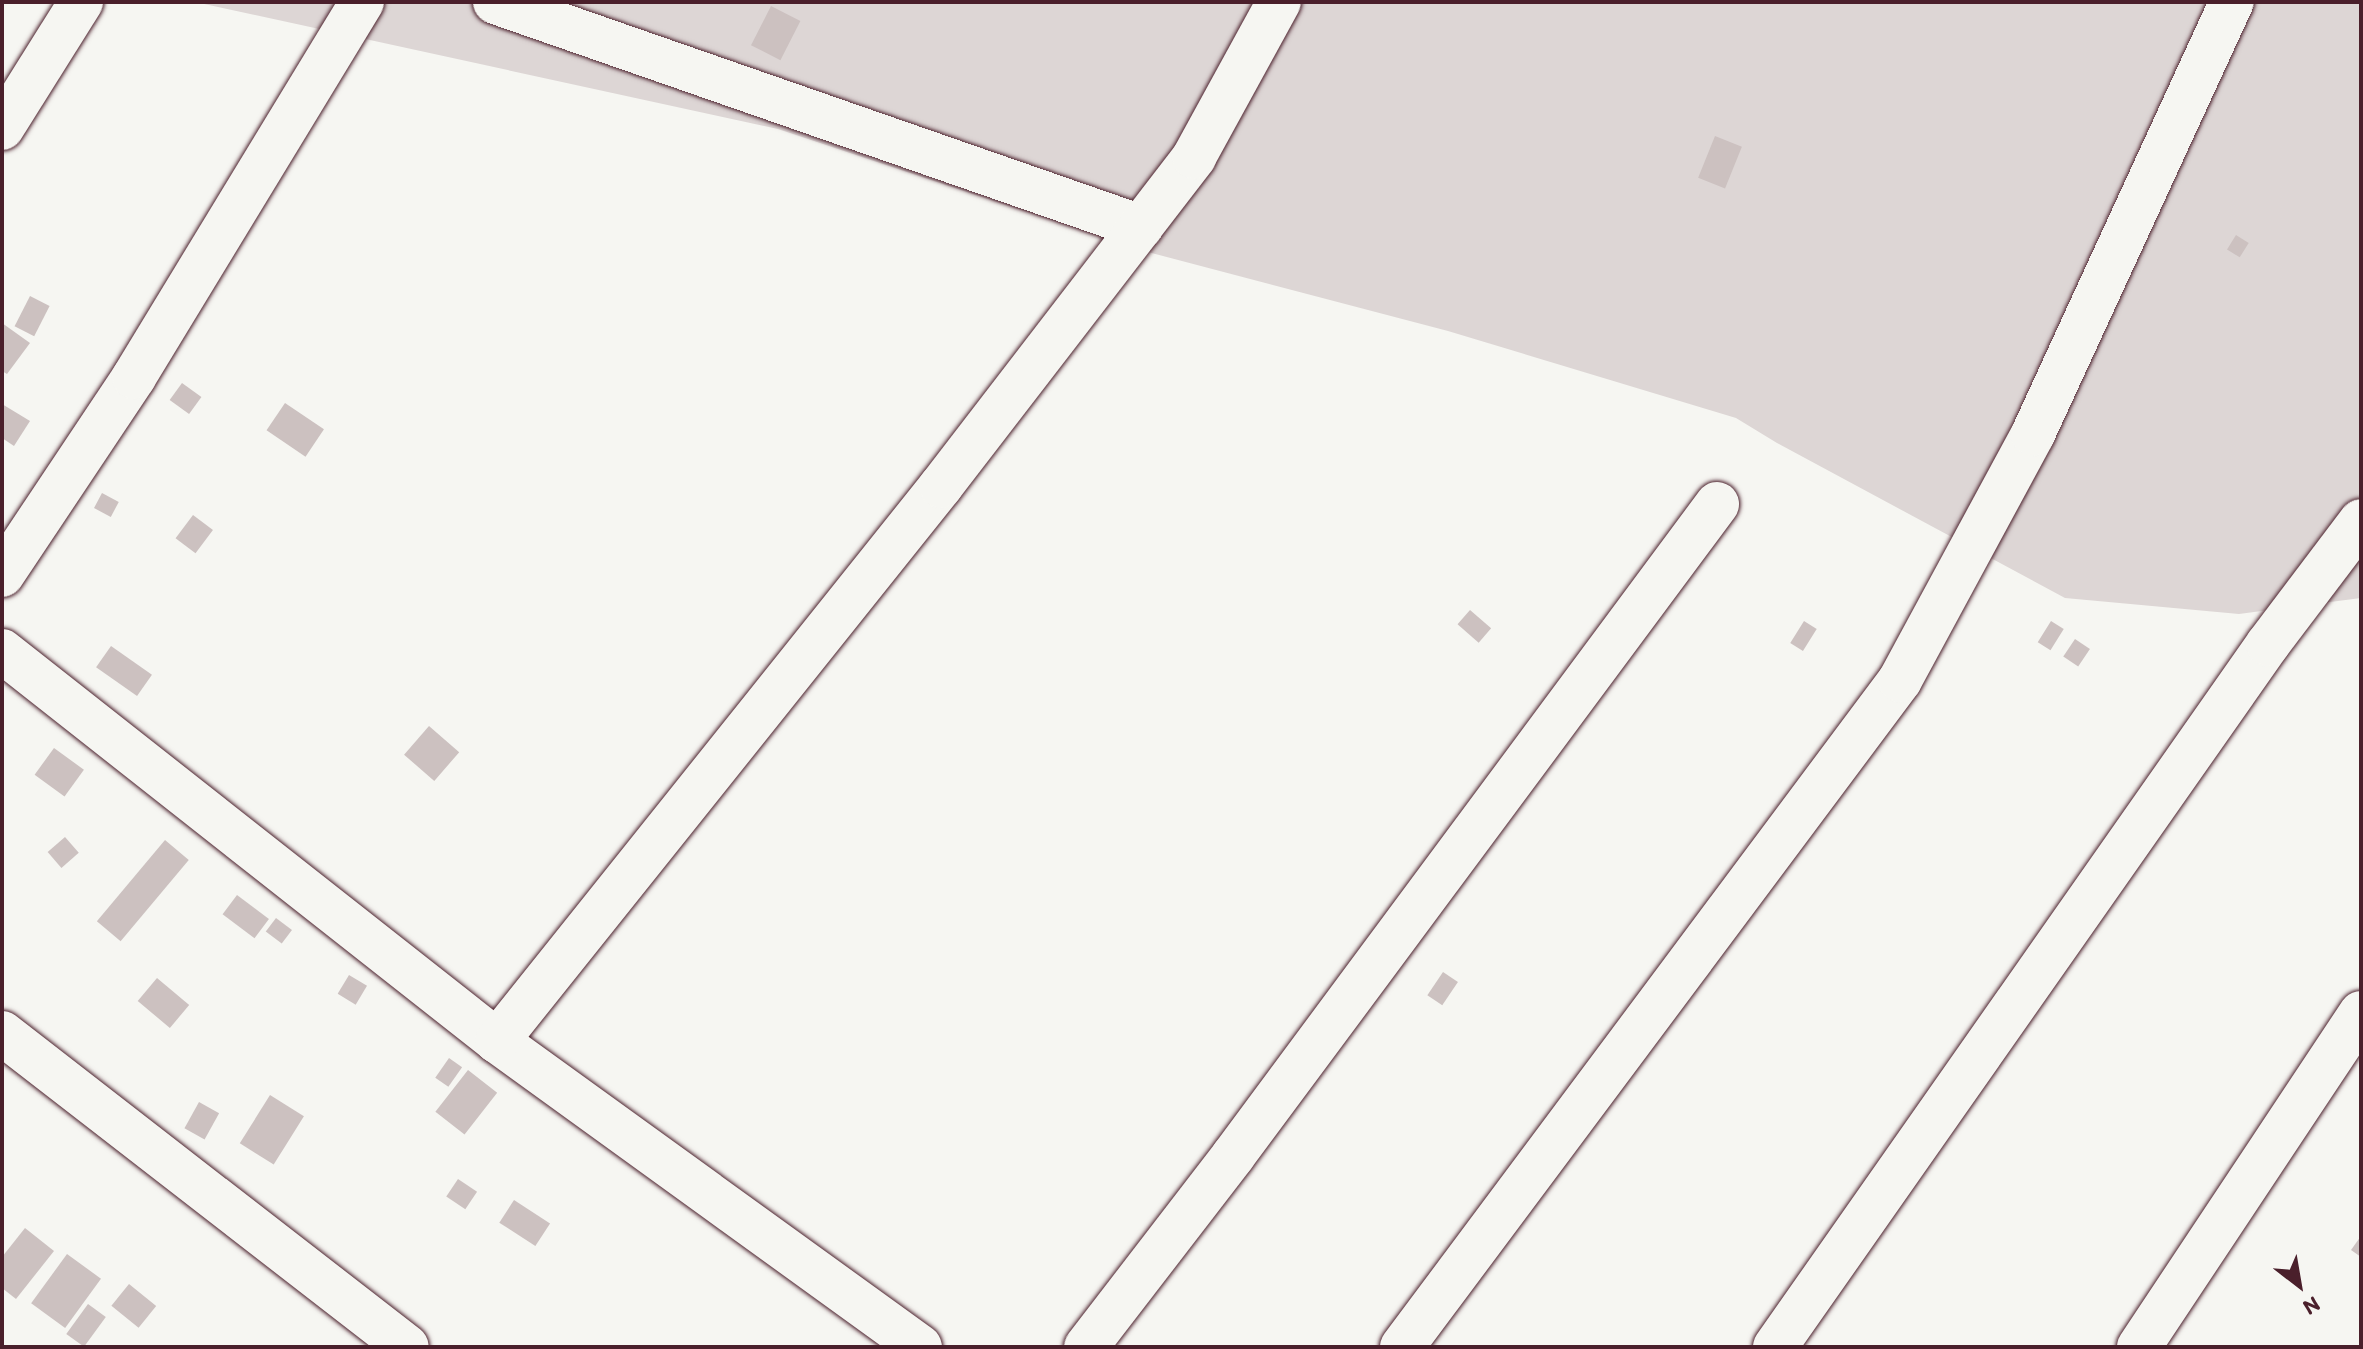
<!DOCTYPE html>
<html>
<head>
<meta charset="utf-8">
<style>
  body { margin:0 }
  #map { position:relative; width:2363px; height:1349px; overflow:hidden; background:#f6f6f2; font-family:Itim,sans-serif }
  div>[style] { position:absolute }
  .green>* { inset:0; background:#ddd6d5 }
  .building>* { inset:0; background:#ccc1c0; transform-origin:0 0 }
  .roads { filter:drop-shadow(0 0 2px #4a1f2b) drop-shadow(0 0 2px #4a1f2b) }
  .minor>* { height:44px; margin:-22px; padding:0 22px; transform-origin:22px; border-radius:22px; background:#f6f6f2 }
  span { translate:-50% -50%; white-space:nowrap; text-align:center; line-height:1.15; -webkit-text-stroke:6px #f6f6f2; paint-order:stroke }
  .frame { position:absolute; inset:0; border:4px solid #4a1f2b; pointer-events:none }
  .north { position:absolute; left:2259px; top:1245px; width:80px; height:80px; -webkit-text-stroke:6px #f6f6f2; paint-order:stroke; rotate:149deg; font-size:22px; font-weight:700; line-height:32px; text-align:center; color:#4a1f2b }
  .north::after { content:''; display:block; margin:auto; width:28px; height:36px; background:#4a1f2b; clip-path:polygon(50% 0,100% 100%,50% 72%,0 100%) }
</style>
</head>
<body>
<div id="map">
  <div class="green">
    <i style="clip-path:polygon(195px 2px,2361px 2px,2361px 598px,2239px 614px,2065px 598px,1777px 443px,1736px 418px,1448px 331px,1144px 251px,778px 129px)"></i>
  </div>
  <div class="building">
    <i style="left:771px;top:6px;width:33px;height:44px;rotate:27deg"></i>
    <i style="left:1715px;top:136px;width:29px;height:45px;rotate:22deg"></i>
    <i style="left:2236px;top:235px;width:15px;height:17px;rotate:32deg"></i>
    <i style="left:30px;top:296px;width:22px;height:34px;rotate:27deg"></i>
    <i style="clip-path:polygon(2px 323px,30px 343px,7px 374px,2px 371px)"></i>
    <i style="left:182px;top:383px;width:24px;height:21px;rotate:36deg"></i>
    <i style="left:285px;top:403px;width:47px;height:33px;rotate:34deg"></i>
    <i style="clip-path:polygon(2px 404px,30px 421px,14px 446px,2px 438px)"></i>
    <i style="left:102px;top:493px;width:19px;height:17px;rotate:28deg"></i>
    <i style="left:193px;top:515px;width:25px;height:29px;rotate:37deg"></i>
    <i style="left:1470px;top:610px;width:28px;height:19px;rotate:41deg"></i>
    <i style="left:1804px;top:621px;width:15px;height:26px;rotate:32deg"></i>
    <i style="left:2051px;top:621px;width:15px;height:25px;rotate:32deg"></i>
    <i style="left:2075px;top:639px;width:18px;height:21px;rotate:34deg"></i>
    <i style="left:111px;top:646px;width:50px;height:26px;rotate:35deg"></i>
    <i style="left:429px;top:726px;width:40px;height:38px;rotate:41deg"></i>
    <i style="left:54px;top:748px;width:37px;height:33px;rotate:36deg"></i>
    <i style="left:65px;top:837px;width:21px;height:23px;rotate:49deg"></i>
    <i style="left:165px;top:840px;width:31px;height:106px;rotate:40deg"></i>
    <i style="left:237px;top:895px;width:40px;height:24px;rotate:37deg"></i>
    <i style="left:276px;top:918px;width:20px;height:17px;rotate:37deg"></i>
    <i style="left:1443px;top:972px;width:18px;height:28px;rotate:34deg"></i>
    <i style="left:349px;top:975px;width:21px;height:22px;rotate:31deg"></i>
    <i style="left:157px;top:978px;width:42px;height:30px;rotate:40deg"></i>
    <i style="left:449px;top:1058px;width:16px;height:24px;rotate:35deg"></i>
    <i style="left:468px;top:1070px;width:37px;height:53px;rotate:38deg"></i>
    <i style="left:270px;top:1095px;width:40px;height:57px;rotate:32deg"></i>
    <i style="left:199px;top:1102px;width:23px;height:30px;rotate:29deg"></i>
    <i style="left:458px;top:1179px;width:23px;height:21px;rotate:34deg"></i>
    <i style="left:514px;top:1200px;width:43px;height:27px;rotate:33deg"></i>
    <i style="clip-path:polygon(25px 1228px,54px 1251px,16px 1299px,2px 1288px,2px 1257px)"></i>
    <i style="clip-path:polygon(2361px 1236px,2361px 1257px,2351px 1250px)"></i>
    <i style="left:67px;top:1254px;width:42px;height:61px;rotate:36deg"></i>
    <i style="left:129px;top:1284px;width:35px;height:28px;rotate:39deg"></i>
    <i style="left:88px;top:1304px;width:22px;height:37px;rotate:36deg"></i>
  </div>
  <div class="roads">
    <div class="minor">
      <i style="left:495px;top:2px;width:684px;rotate:19.2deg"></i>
      <i style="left:2px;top:128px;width:149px;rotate:-57.9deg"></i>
      <i style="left:2px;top:575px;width:238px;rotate:-56.3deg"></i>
      <i style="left:134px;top:377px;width:439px;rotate:-58.7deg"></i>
      <i style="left:2px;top:651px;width:630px;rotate:38.23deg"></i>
      <i style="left:497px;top:1041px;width:522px;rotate:35.88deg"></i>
      <i style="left:2px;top:1033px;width:512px;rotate:37.79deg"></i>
      <i style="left:497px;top:1041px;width:711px;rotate:-51.34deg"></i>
      <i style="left:941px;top:486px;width:415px;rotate:-52.4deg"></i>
      <i style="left:1194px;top:157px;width:177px;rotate:-61.3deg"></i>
      <i style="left:1086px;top:1347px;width:241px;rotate:-52.4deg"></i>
      <i style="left:1233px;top:1156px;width:812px;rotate:-53.41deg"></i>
      <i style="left:1402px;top:1347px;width:832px;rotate:-53.25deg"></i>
      <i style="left:1900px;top:680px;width:280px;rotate:-61.6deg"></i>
      <i style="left:2033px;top:434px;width:476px;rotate:-65.3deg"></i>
      <i style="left:1775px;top:1347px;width:859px;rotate:-54.96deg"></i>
      <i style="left:2268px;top:644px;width:154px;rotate:-52.9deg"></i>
      <i style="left:2139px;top:1347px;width:401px;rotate:-56.4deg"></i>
    </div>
  </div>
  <div class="frame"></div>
  <div class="north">N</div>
</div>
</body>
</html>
